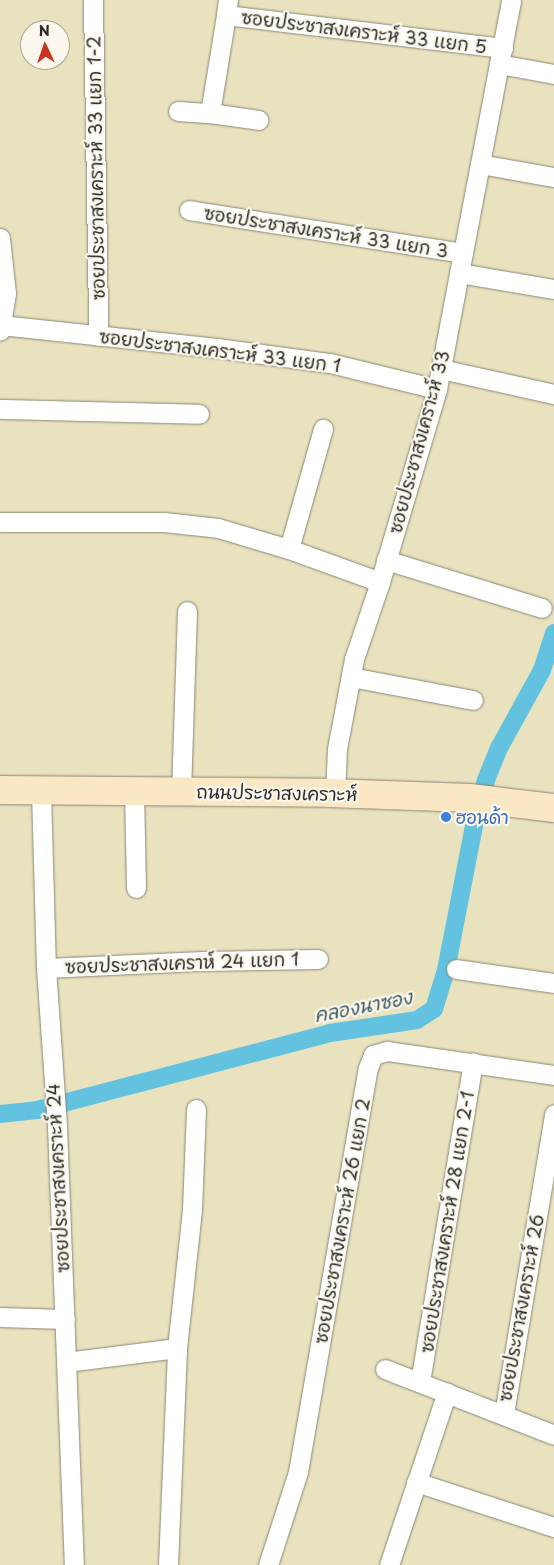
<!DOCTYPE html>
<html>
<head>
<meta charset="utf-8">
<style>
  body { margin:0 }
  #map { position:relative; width:554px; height:1565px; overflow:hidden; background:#e9e2bf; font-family:"Playpen Sans","Playpen Sans Thai",sans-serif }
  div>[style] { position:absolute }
  .canal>* { height:18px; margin:-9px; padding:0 9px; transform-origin:9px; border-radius:9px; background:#62c2e0 }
  .roads { filter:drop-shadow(0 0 1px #8a8675) drop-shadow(0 0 1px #8a8675) }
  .street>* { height:19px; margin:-9.5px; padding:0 9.5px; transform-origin:9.5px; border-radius:9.5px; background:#fff }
  .secondary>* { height:28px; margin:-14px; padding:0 14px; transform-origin:14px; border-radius:14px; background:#fae7c3 }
  .dots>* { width:14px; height:14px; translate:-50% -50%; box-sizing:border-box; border:2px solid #fbf7ec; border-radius:50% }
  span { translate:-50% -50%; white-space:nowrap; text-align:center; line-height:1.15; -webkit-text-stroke:4.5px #fbf7ec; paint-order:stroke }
  .street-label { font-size:18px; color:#2b2b2b }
  .shop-label { font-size:18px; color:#366cbe }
  .left { translate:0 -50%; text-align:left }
  .water-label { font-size:19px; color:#3c5861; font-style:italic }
  .north { position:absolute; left:20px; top:20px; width:50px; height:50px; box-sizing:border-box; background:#fbf7ec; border:1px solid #a8a59f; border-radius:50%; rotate:357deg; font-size:14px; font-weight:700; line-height:20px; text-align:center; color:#2b2b2b }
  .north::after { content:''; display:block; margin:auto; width:18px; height:22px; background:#c8321e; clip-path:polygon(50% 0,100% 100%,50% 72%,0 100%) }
</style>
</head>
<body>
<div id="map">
  <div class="canal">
    <i style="left:0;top:1114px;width:37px;rotate:-6deg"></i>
    <i style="left:37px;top:1110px;width:303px;rotate:-14.7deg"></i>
    <i style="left:330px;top:1033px;width:88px;rotate:-8.5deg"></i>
    <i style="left:417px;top:1020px;width:20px;rotate:-33deg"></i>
    <i style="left:434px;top:1009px;width:41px;rotate:-72.9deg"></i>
    <i style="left:446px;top:970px;width:163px;rotate:-79deg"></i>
    <i style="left:477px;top:810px;width:31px;rotate:-73deg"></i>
    <i style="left:486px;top:780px;width:35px;rotate:-68deg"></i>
    <i style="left:499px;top:748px;width:89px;rotate:-61.1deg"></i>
    <i style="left:542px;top:670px;width:39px;rotate:-72deg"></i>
  </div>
  <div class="roads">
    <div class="street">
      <i style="left:93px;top:0;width:336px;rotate:89.1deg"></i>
      <i style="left:228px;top:0;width:15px;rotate:98deg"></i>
      <i style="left:226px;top:15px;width:279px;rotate:6.8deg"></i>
      <i style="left:499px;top:64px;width:56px;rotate:10.3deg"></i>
      <i style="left:178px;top:111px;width:32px;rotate:4deg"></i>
      <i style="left:210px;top:113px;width:99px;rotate:-80.7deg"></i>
      <i style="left:210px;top:113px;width:49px;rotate:8.1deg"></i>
      <i style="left:480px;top:164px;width:75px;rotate:10deg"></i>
      <i style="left:189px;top:210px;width:277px;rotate:8.9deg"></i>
      <i style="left:0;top:238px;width:55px;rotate:83.8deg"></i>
      <i style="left:6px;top:293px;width:38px;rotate:99deg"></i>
      <i style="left:459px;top:273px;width:96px;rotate:9.6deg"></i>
      <i style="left:1px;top:325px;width:217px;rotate:6.1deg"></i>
      <i style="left:217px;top:348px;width:114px;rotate:7.6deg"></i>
      <i style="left:330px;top:363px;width:110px;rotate:13.7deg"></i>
      <i style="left:441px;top:369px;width:116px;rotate:12.5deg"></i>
      <i style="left:0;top:409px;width:199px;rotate:1.4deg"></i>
      <i style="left:0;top:522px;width:164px"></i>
      <i style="left:164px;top:522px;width:54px;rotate:6.3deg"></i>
      <i style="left:218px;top:528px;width:74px;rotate:16.5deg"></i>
      <i style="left:289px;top:549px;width:97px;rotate:19.9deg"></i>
      <i style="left:289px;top:549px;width:125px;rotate:-74.2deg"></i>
      <i style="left:386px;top:560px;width:163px;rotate:17.1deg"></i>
      <i style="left:351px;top:677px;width:124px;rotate:10.7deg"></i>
      <i style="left:41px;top:791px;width:177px;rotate:88.4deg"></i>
      <i style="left:46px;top:968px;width:158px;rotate:86deg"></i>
      <i style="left:57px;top:1126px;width:439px;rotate:87.8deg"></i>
      <i style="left:134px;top:792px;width:96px;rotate:88.8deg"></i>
      <i style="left:181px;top:792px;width:181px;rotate:-88.1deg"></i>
      <i style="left:335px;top:794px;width:45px;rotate:-87.5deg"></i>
      <i style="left:337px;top:749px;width:92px;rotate:-79.3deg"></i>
      <i style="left:354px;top:659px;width:81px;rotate:-71.3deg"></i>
      <i style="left:380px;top:582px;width:201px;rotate:-73.5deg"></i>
      <i style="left:437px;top:389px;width:396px;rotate:-79.2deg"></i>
      <i style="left:46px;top:968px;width:157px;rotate:-2.6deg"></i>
      <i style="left:203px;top:961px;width:115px;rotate:-1deg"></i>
      <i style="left:456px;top:969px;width:99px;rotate:8.1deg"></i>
      <i style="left:0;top:1317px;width:65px;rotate:1.8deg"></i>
      <i style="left:66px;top:1362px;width:112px;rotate:-7.2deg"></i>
      <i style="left:385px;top:1369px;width:181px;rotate:21.3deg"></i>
      <i style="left:420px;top:1382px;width:324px;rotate:-80.6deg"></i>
      <i style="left:504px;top:1414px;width:304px;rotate:-80.5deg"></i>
      <i style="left:416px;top:1482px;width:145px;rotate:18.1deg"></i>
      <i style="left:168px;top:1565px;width:217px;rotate:-87.6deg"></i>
      <i style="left:177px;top:1348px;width:140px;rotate:-83.8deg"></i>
      <i style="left:192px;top:1209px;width:100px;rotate:-87.7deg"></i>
      <i style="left:268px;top:1565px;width:98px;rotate:-72.1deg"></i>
      <i style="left:298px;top:1472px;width:410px;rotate:-80.2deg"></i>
      <i style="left:368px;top:1068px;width:14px;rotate:-69deg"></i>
      <i style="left:373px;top:1055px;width:15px;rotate:-16deg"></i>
      <i style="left:387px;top:1051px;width:169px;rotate:8.2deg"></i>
      <i style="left:389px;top:1565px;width:182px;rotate:-71.5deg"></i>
    </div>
    <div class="secondary">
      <i style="left:0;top:790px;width:329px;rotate:0.5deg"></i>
      <i style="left:329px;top:793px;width:141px;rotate:2deg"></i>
      <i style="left:470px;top:798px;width:85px;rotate:6.8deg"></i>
    </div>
  </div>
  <div class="dots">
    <i style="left:446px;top:817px;background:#3f7fe0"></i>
  </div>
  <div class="street-label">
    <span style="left:364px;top:32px;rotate:7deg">ซอยประชาสงเคราะห์ 33 แยก 5</span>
    <span style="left:96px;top:168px;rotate:-91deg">ซอยประชาสงเคราะห์ 33 แยก 1-2</span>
    <span style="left:326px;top:232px;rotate:9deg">ซอยประชาสงเคราะห์ 33 แยก 3</span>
    <span style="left:220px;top:351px;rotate:7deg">ซอยประชาสงเคราะห์ 33 แยก 1</span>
    <span style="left:419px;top:442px;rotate:-75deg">ซอยประชาสงเคราะห์ 33</span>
    <span style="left:277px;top:793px;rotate:1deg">ถนนประชาสงเคราะห์</span>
    <span style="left:182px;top:963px;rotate:-2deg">ซอยประชาสงเคราห์ 24 แยก 1</span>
    <span style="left:58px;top:1178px;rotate:-93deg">ซอยประชาสงเคราะห์ 24</span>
    <span style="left:342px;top:1221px;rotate:-80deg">ซอยประชาสงเคราะห์ 26 แยก 2</span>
    <span style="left:447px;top:1222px;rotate:-81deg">ซอยประชาสงเคราะห์ 28 แยก 2-1</span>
    <span style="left:521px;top:1308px;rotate:-80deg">ซอยประชาสงเคราะห์ 26</span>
  </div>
  <div class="shop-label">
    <span class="left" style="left:456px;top:817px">ฮอนด้า</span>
  </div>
  <div class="water-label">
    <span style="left:363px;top:1006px;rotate:-11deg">คลองนาซอง</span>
  </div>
  <div class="north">N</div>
</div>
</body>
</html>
